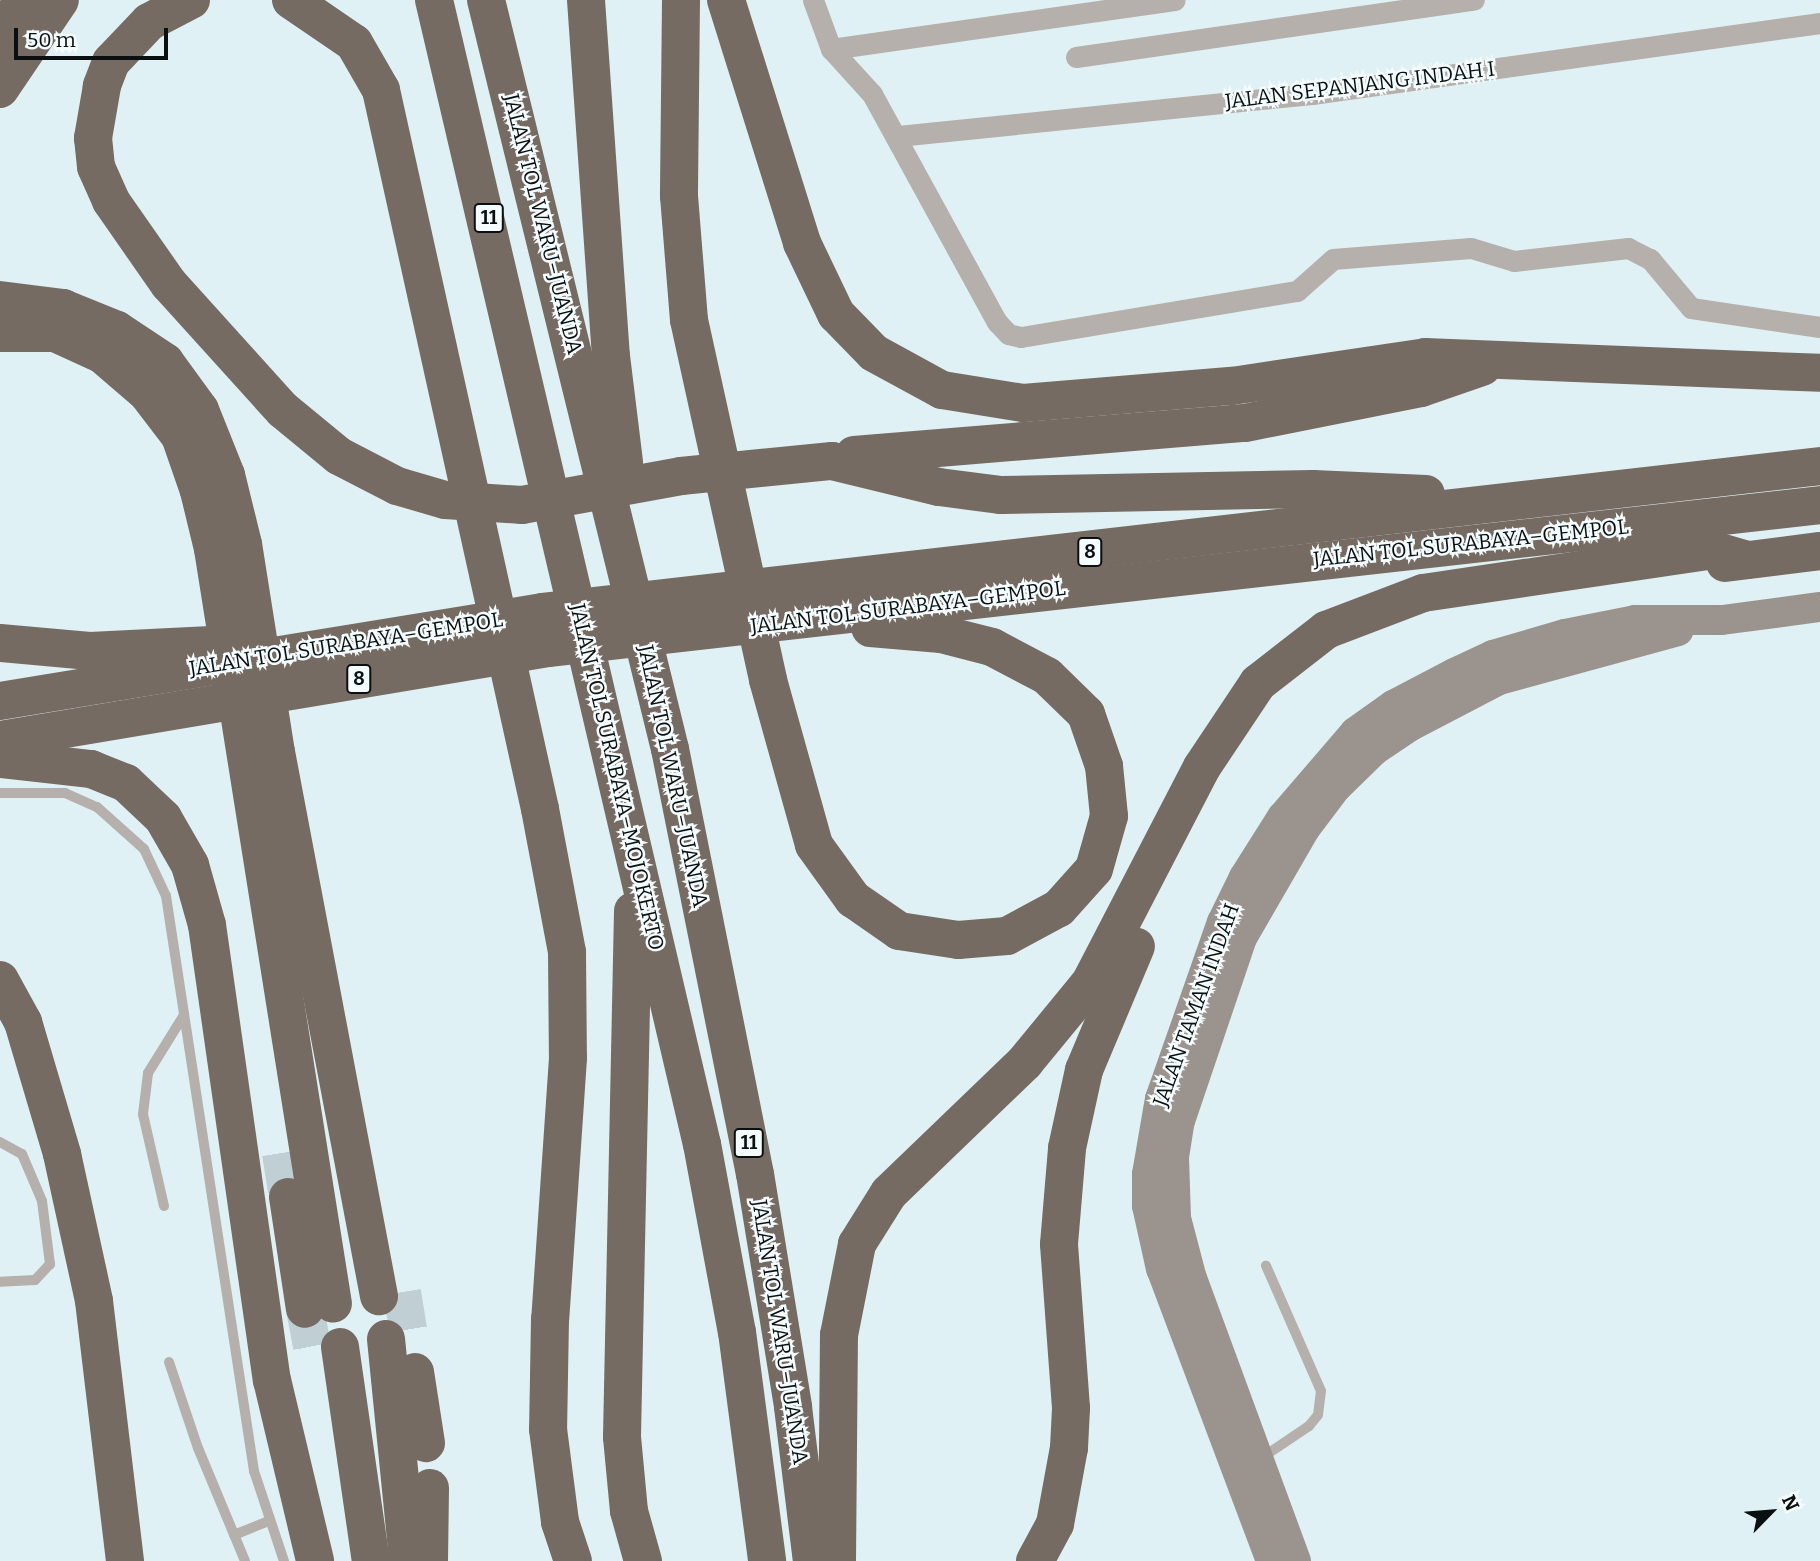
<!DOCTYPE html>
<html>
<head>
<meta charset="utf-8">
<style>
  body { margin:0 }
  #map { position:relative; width:1820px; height:1561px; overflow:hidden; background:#e0f1f5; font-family:Bitter,serif }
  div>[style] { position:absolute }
  .highway-tunnel>* { height:38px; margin-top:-19px; transform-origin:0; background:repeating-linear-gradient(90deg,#c0cfd3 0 38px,transparent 0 57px) }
  .lane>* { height:10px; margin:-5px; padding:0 5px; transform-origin:5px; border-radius:5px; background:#b6b0ac }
  .street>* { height:21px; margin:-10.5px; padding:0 10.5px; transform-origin:10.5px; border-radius:10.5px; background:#b6b0ac }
  .secondary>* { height:30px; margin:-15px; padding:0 15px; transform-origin:15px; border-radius:15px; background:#9b938d }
  .highway>* { height:38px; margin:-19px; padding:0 19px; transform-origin:19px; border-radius:19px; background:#766b63 }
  span { translate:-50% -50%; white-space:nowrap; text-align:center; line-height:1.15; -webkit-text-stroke:5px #f5fcfe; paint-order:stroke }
  .shield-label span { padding:2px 5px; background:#f5fcfe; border:2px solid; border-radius:5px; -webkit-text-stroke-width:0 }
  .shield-label { font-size:19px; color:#0a1011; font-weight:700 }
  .street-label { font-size:21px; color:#0a1011 }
  .north { position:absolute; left:1736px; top:1477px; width:70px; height:70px; -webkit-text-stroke:5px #f5fcfe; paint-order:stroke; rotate:65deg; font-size:19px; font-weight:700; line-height:28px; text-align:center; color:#0a1011 }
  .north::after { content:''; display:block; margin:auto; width:24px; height:32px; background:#0a1011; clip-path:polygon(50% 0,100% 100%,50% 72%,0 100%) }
  .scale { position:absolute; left:14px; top:28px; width:154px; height:32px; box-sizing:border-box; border:4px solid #0a1011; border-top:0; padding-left:9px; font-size:21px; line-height:24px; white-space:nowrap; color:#0a1011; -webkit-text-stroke:5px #f5fcfe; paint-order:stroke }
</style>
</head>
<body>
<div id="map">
  <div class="highway-tunnel">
    <i style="left:281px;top:1153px;width:45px;rotate:81deg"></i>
    <i style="left:402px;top:1292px;width:44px;rotate:80.8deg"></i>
    <i style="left:305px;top:1309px;width:43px;rotate:79.2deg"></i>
  </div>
  <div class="lane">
    <i style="left:0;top:793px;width:65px"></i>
    <i style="left:65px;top:793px;width:35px;rotate:24deg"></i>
    <i style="left:97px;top:807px;width:63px;rotate:41.8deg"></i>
    <i style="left:144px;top:849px;width:52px;rotate:64.9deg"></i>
    <i style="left:166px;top:896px;width:582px;rotate:81.3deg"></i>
    <i style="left:254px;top:1471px;width:95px;rotate:71.6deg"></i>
    <i style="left:0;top:1142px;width:25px;rotate:29deg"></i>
    <i style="left:22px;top:1154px;width:51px;rotate:66.9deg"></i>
    <i style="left:42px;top:1201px;width:64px;rotate:82.8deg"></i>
    <i style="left:50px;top:1264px;width:22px;rotate:133deg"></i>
    <i style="left:35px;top:1280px;width:35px;rotate:177deg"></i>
    <i style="left:164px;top:1206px;width:94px;rotate:-102.9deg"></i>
    <i style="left:143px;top:1114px;width:41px;rotate:-83deg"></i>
    <i style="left:148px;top:1073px;width:68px;rotate:-58.2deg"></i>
    <i style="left:169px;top:1362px;width:91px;rotate:71.4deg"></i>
    <i style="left:198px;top:1448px;width:122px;rotate:67.4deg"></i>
    <i style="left:1260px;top:1459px;width:59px;rotate:-34deg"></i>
    <i style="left:1309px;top:1426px;width:14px;rotate:-51deg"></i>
    <i style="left:1318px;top:1415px;width:24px;rotate:-83deg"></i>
    <i style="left:1321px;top:1391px;width:137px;rotate:-113.7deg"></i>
    <i style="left:234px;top:1535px;width:37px;rotate:-22deg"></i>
  </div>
  <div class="street">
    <i style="left:813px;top:0;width:52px;rotate:69.8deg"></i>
    <i style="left:831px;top:49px;width:61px;rotate:47.7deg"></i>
    <i style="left:872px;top:94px;width:260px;rotate:61.3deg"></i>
    <i style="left:997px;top:322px;width:16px;rotate:47deg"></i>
    <i style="left:1008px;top:334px;width:13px;rotate:13deg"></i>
    <i style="left:1021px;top:337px;width:280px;rotate:-9.5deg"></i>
    <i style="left:1297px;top:291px;width:48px;rotate:-41.6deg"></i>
    <i style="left:1333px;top:259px;width:138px;rotate:-4.6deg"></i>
    <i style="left:1471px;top:248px;width:45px;rotate:16.8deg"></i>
    <i style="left:1514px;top:261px;width:115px;rotate:-6.5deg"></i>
    <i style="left:1628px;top:248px;width:25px;rotate:27deg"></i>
    <i style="left:1650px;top:259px;width:64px;rotate:50.1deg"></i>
    <i style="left:1691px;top:308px;width:130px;rotate:8.4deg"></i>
    <i style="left:831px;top:49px;width:347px;rotate:-8.1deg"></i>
    <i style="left:1076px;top:57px;width:402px;rotate:-8.2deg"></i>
    <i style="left:898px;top:136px;width:416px;rotate:-5.8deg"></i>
    <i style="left:1312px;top:94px;width:513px;rotate:-7.96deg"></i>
  </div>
  <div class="secondary">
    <i style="left:1271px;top:1561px;width:312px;rotate:-110.6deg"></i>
    <i style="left:1161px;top:1269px;width:65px;rotate:-102.5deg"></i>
    <i style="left:1147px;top:1206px;width:32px;rotate:-90deg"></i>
    <i style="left:1147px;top:1174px;width:76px;rotate:-80.2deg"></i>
    <i style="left:1160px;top:1099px;width:188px;rotate:-70.7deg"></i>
    <i style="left:1222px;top:922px;width:50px;rotate:-63.9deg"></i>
    <i style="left:1244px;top:877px;width:71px;rotate:-57.7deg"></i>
    <i style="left:1282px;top:817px;width:112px;rotate:-49.3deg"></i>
    <i style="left:1355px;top:732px;width:47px;rotate:-35.4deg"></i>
    <i style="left:1393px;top:705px;width:69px;rotate:-27.7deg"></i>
    <i style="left:1454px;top:673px;width:43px;rotate:-24.8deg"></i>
    <i style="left:1493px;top:655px;width:75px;rotate:-16.3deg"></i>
    <i style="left:1565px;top:634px;width:71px;rotate:-11.3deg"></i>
    <i style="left:1635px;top:620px;width:87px"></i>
    <i style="left:1722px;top:620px;width:99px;rotate:-7.6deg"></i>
    <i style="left:1296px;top:1561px;width:301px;rotate:-110.2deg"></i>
    <i style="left:1192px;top:1279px;width:63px;rotate:-104.7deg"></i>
    <i style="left:1176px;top:1218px;width:61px;rotate:-91.9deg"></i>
    <i style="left:1174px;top:1157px;width:36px;rotate:-81deg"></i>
    <i style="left:1180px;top:1121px;width:193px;rotate:-71.3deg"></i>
    <i style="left:1242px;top:938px;width:126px;rotate:-60deg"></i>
    <i style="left:1305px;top:829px;width:51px;rotate:-52.9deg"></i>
    <i style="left:1336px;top:788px;width:54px;rotate:-44.3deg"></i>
    <i style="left:1375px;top:750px;width:43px;rotate:-33.7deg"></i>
    <i style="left:1411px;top:726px;width:99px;rotate:-27.6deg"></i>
    <i style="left:1499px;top:680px;width:186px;rotate:-15.3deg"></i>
  </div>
  <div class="highway">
    <i style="left:191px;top:0;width:47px;rotate:152.4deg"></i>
    <i style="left:149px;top:22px;width:55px;rotate:133.5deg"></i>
    <i style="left:111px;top:62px;width:26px;rotate:111deg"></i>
    <i style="left:102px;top:86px;width:53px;rotate:99.8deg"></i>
    <i style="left:93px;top:138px;width:29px;rotate:84deg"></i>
    <i style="left:96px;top:167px;width:37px;rotate:66deg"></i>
    <i style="left:111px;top:201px;width:101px;rotate:55.1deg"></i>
    <i style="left:169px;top:284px;width:170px;rotate:47.9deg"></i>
    <i style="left:283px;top:410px;width:72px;rotate:39.4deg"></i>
    <i style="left:339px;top:456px;width:65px;rotate:27.3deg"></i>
    <i style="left:397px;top:486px;width:50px;rotate:16.3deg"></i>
    <i style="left:445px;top:500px;width:77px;rotate:3.7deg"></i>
    <i style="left:522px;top:505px;width:162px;rotate:-10.3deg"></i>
    <i style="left:681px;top:476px;width:152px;rotate:-5.7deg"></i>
    <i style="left:832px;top:461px;width:110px;rotate:13.7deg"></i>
    <i style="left:939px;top:487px;width:63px;rotate:7.4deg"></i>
    <i style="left:1001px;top:495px;width:312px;rotate:-1.1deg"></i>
    <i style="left:1313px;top:489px;width:113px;rotate:2.5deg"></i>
    <i style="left:291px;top:0;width:76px;rotate:34.3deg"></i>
    <i style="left:354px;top:43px;width:54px;rotate:60.1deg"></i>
    <i style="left:381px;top:90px;width:736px;rotate:77.53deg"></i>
    <i style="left:540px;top:809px;width:146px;rotate:79.3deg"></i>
    <i style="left:567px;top:952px;width:106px;rotate:89.5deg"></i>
    <i style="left:568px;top:1058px;width:262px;rotate:93.9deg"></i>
    <i style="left:550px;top:1319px;width:110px;rotate:91deg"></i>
    <i style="left:548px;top:1429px;width:94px;rotate:82.6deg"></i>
    <i style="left:560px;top:1522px;width:41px;rotate:71.6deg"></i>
    <i style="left:434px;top:0;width:1175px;rotate:76.82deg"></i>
    <i style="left:702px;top:1144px;width:191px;rotate:79.5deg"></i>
    <i style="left:737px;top:1332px;width:231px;rotate:82.5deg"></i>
    <i style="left:486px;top:0;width:771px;rotate:76.2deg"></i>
    <i style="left:670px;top:749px;width:433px;rotate:78.7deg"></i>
    <i style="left:755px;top:1174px;width:236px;rotate:80.7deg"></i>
    <i style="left:793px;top:1407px;width:155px;rotate:83deg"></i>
    <i style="left:586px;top:0;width:357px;rotate:86deg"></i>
    <i style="left:611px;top:356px;width:107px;rotate:83deg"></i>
    <i style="left:681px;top:0;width:196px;rotate:90.6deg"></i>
    <i style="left:679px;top:196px;width:124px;rotate:85.4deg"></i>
    <i style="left:689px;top:320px;width:369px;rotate:77.6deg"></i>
    <i style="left:768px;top:680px;width:171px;rotate:74.4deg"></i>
    <i style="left:814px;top:845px;width:67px;rotate:54.2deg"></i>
    <i style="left:853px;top:899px;width:56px;rotate:34.8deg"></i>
    <i style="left:899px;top:931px;width:60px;rotate:8.7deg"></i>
    <i style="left:958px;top:940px;width:49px;rotate:-4.7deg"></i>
    <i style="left:1007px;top:936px;width:59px;rotate:-28.3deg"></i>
    <i style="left:1059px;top:908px;width:52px;rotate:-48.1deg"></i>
    <i style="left:1094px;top:869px;width:55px;rotate:-74.2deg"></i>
    <i style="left:1109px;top:816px;width:50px;rotate:-95.7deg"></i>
    <i style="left:1104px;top:766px;width:55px;rotate:-109.1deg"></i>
    <i style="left:1086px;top:714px;width:54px;rotate:-135.7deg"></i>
    <i style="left:1047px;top:676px;width:62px;rotate:-152.2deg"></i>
    <i style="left:992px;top:647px;width:53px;rotate:-165.7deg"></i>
    <i style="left:941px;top:634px;width:71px;rotate:-175.2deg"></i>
    <i style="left:726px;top:0;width:255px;rotate:72.6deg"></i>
    <i style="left:802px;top:243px;width:79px;rotate:64.4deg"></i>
    <i style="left:836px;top:314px;width:54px;rotate:45.7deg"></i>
    <i style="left:874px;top:353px;width:77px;rotate:28.6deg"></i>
    <i style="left:942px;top:390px;width:82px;rotate:9.1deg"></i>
    <i style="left:1023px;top:403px;width:210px;rotate:-4.7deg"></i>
    <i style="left:1232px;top:386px;width:195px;rotate:-8.5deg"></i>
    <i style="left:1425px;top:357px;width:395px;rotate:2.3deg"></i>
    <i style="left:0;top:37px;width:44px;rotate:-58.1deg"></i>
    <i style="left:0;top:89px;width:107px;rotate:-56deg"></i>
    <i style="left:0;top:300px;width:64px;rotate:7.2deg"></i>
    <i style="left:63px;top:308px;width:58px;rotate:22.2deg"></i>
    <i style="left:117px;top:330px;width:58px;rotate:33.7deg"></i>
    <i style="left:165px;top:362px;width:59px;rotate:53.9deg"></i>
    <i style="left:200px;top:410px;width:70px;rotate:68.2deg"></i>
    <i style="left:226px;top:475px;width:71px;rotate:76.2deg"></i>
    <i style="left:243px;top:544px;width:211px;rotate:81deg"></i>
    <i style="left:276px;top:752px;width:554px;rotate:79.28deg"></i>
    <i style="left:0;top:333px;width:55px"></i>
    <i style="left:55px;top:333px;width:53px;rotate:24.6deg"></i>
    <i style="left:103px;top:355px;width:58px;rotate:40.8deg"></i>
    <i style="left:147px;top:393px;width:54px;rotate:52.5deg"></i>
    <i style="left:180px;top:436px;width:58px;rotate:70.9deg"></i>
    <i style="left:199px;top:491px;width:60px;rotate:76.4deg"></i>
    <i style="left:213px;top:549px;width:764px;rotate:80.97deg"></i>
    <i style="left:854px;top:455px;width:392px;rotate:-4.7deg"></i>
    <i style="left:1245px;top:423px;width:179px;rotate:-11.2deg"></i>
    <i style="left:1421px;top:388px;width:65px;rotate:-19deg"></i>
    <i style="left:1725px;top:563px;width:96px;rotate:-7.2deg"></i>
    <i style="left:0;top:643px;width:90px;rotate:5.1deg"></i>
    <i style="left:90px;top:651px;width:121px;rotate:-2.8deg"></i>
    <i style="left:0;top:701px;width:550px;rotate:-9.31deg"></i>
    <i style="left:543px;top:612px;width:1285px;rotate:-6.52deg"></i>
    <i style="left:0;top:740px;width:556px;rotate:-9.53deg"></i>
    <i style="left:548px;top:648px;width:1280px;rotate:-6.41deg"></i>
    <i style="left:0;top:759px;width:92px;rotate:6.3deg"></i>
    <i style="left:91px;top:769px;width:38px;rotate:22deg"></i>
    <i style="left:126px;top:783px;width:51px;rotate:43.4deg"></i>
    <i style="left:163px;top:818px;width:54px;rotate:60.1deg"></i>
    <i style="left:190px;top:865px;width:62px;rotate:74.2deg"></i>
    <i style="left:207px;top:925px;width:460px;rotate:81.9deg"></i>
    <i style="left:272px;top:1380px;width:186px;rotate:76.6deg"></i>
    <i style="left:633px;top:911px;width:526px;rotate:91.2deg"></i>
    <i style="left:622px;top:1437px;width:74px;rotate:84.6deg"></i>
    <i style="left:629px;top:1511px;width:52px;rotate:74.4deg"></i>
    <i style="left:0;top:980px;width:48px;rotate:61.3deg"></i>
    <i style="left:23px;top:1022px;width:138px;rotate:73.5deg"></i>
    <i style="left:62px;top:1154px;width:150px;rotate:77.7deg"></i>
    <i style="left:94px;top:1301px;width:262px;rotate:83.2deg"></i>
    <i style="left:288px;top:1197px;width:113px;rotate:81.4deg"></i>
    <i style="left:386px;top:1339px;width:223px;rotate:84.3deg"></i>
    <i style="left:340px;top:1347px;width:216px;rotate:81.8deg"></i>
    <i style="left:415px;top:1372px;width:72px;rotate:81.2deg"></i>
    <i style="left:429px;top:1561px;width:73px;rotate:-89.2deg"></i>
    <i style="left:837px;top:1561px;width:226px;rotate:-89.5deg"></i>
    <i style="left:839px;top:1335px;width:93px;rotate:-78.8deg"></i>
    <i style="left:857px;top:1244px;width:60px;rotate:-57.9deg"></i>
    <i style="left:889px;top:1193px;width:189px;rotate:-43.9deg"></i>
    <i style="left:1025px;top:1062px;width:102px;rotate:-50.6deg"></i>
    <i style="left:1090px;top:983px;width:243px;rotate:-62.6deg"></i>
    <i style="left:1202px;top:767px;width:101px;rotate:-56.3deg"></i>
    <i style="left:1258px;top:683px;width:86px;rotate:-37.9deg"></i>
    <i style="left:1326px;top:630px;width:104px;rotate:-20.9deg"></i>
    <i style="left:1423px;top:593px;width:293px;rotate:-8.4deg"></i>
    <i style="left:1713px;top:550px;width:36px;rotate:16deg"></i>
    <i style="left:1035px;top:1561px;width:42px;rotate:-61.6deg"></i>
    <i style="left:1055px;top:1524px;width:77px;rotate:-79.6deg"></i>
    <i style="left:1069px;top:1448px;width:40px;rotate:-87.1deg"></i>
    <i style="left:1071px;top:1408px;width:164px;rotate:-94.2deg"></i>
    <i style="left:1059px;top:1244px;width:96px;rotate:-85.2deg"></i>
    <i style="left:1067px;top:1148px;width:80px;rotate:-77.7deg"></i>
    <i style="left:1084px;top:1070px;width:134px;rotate:-67.2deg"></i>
  </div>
  <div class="shield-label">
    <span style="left:489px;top:218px">11</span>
    <span style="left:1090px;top:552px">8</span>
    <span style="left:359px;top:679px">8</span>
    <span style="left:749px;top:1143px">11</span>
  </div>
  <div class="street-label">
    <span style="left:1360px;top:85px;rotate:-7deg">JALAN SEPANJANG INDAH I</span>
    <span style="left:543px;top:224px;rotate:76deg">JALAN TOL WARU–JUANDA</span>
    <span style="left:1471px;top:543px;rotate:-6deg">JALAN TOL SURABAYA–GEMPOL</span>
    <span style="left:908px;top:607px;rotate:-7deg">JALAN TOL SURABAYA–GEMPOL</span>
    <span style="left:346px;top:644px;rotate:-9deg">JALAN TOL SURABAYA–GEMPOL</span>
    <span style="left:673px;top:776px;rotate:78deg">JALAN TOL WARU–JUANDA</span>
    <span style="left:617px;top:777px;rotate:77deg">JALAN TOL SURABAYA–MOJOKERTO</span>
    <span style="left:1196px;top:1005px;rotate:-70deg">JALAN TAMAN INDAH</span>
    <span style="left:780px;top:1332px;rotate:81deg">JALAN TOL WARU–JUANDA</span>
  </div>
  <div class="north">N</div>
  <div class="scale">50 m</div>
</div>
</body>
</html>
